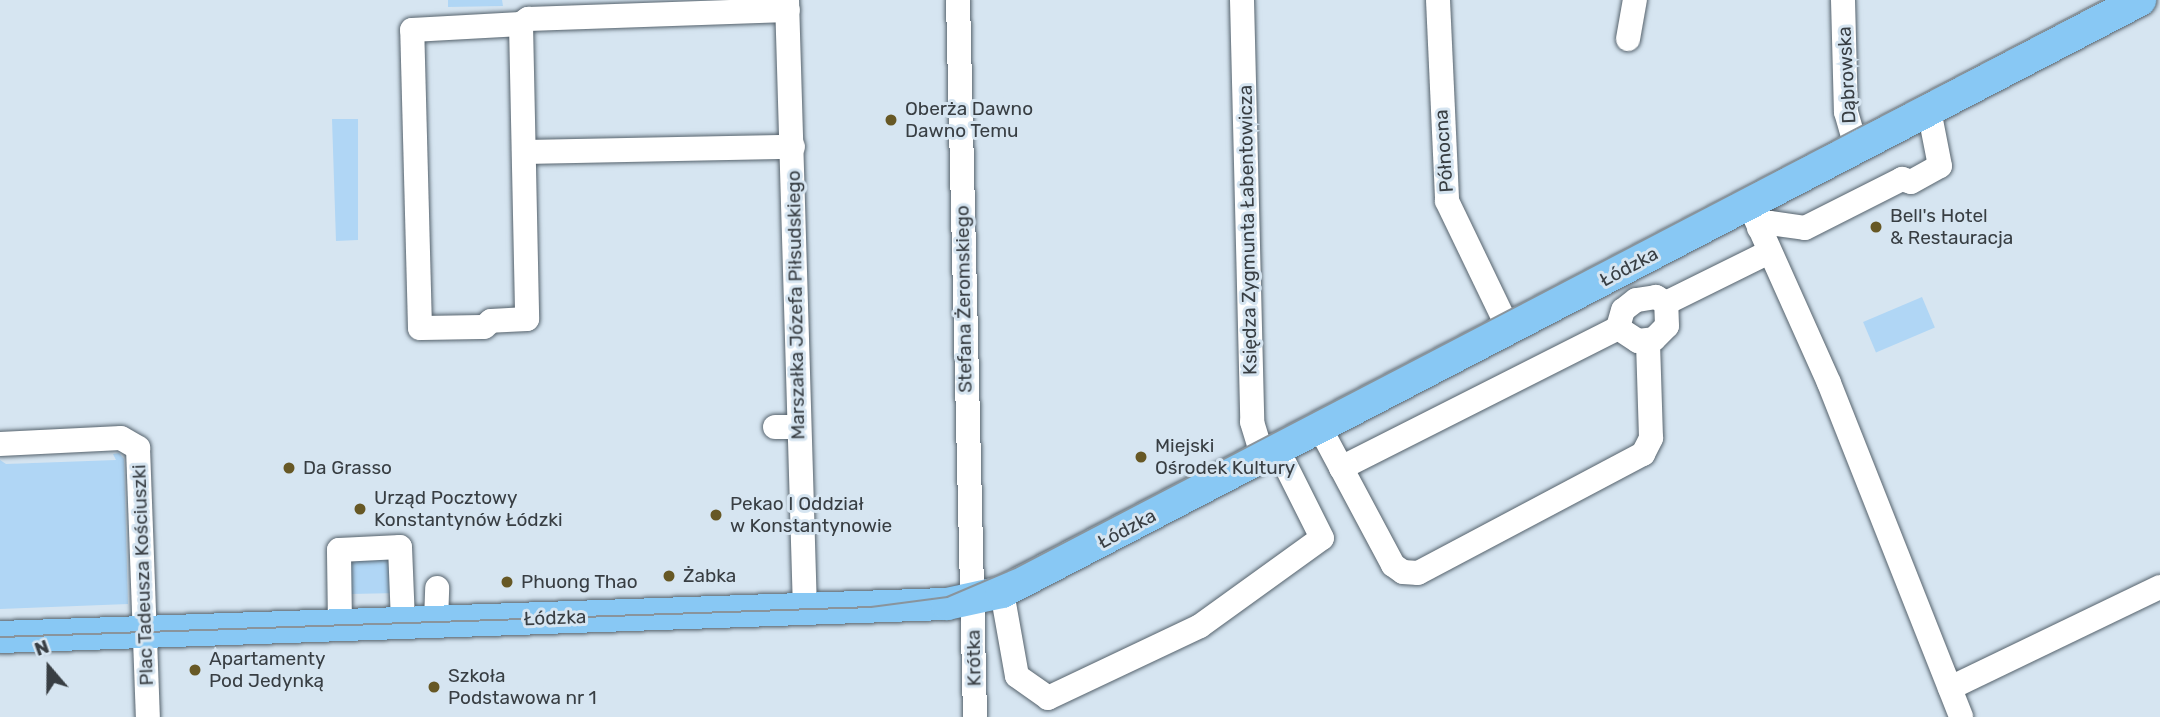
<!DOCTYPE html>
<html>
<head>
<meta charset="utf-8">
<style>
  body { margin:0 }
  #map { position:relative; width:2160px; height:717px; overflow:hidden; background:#d6e5f1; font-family:Rubik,sans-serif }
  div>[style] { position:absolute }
  .green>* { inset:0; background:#b0d6f5; transform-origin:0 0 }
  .roads { filter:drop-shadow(0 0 2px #55626c) drop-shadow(0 0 2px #55626c) }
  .minor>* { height:24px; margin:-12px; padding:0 12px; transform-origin:12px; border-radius:12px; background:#fff }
  .major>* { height:32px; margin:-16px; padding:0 16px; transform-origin:16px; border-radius:16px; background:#88c8f4 }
  .tram>* { height:2px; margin:-1px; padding:0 1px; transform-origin:1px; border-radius:1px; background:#89949c }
  .dots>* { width:19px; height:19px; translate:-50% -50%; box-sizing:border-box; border:4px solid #d6e5f1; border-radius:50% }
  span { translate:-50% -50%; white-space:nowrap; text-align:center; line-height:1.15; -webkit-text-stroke:6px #d6e5f1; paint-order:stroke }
  .street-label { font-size:19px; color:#383e43 }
  .poi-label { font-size:19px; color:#383e43 }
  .left { translate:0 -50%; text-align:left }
  .north { position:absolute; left:14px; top:633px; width:70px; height:70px; -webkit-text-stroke:5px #d6e5f1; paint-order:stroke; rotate:340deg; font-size:19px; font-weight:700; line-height:28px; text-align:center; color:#383e43 }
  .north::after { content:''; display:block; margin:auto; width:24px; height:32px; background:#383e43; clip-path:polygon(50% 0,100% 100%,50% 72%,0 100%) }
</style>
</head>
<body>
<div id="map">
  <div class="green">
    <i style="clip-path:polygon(448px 0,502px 0,503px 6px,448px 7px)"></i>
    <i style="clip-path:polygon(332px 119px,358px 119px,358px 240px,336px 241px)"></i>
    <i style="left:1922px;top:297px;width:33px;height:64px;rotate:67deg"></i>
    <i style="clip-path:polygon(119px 453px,124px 459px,128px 604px,0 609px,0 460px,6px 464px,116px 460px,113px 454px)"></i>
    <i style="clip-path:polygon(390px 555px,399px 593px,350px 594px,350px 559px)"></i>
  </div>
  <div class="roads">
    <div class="minor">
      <i style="left:787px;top:0;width:609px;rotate:88.31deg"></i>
      <i style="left:958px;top:0;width:717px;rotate:88.64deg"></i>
      <i style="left:1242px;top:0;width:422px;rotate:88.6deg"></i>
      <i style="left:1252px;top:422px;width:38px;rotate:73deg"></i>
      <i style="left:1438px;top:0;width:201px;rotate:87.4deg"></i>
      <i style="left:1447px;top:201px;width:143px;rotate:64.3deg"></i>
      <i style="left:1843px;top:0;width:112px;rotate:88.5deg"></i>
      <i style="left:1846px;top:112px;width:37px;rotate:74deg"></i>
      <i style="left:521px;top:24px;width:295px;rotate:88.8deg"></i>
      <i style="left:527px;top:319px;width:36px;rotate:177deg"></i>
      <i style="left:491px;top:321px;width:9px;rotate:139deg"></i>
      <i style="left:484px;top:327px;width:64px;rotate:179.1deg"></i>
      <i style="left:420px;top:328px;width:298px;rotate:-91.5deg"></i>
      <i style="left:412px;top:30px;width:109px;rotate:-3.2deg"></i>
      <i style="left:521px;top:24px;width:9px;rotate:-36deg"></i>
      <i style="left:528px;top:19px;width:260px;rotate:-2deg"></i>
      <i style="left:1628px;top:39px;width:40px;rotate:-80deg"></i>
      <i style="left:524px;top:152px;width:269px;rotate:-1.1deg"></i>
      <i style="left:1749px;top:204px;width:196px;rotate:65.9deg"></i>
      <i style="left:1829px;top:383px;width:359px;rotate:68.4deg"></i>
      <i style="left:1759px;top:228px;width:12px;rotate:-24deg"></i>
      <i style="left:1770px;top:223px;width:35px;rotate:8deg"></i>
      <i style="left:1805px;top:228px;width:109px;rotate:-26.8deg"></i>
      <i style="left:1902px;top:179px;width:9px;rotate:18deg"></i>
      <i style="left:1911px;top:182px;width:33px;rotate:-29deg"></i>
      <i style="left:1940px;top:166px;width:57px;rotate:-101.1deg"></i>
      <i style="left:1666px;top:303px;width:12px;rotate:-149deg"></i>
      <i style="left:1656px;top:297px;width:20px;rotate:171deg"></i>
      <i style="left:1636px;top:300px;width:16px;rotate:142deg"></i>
      <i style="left:1623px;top:310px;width:19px;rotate:106deg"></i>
      <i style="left:1618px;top:328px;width:24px;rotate:33deg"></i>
      <i style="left:1638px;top:341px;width:16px;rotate:-7deg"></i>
      <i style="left:1654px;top:339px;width:18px;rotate:-45deg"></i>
      <i style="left:1667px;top:326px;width:23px;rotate:-92deg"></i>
      <i style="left:1666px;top:303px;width:115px;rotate:-26.3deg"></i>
      <i style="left:775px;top:427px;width:23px"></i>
      <i style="left:1320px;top:428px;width:155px;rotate:61.9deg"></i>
      <i style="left:1393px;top:565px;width:12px;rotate:35deg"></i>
      <i style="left:1403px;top:572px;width:15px;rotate:4deg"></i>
      <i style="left:1418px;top:573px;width:255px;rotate:-27.9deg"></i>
      <i style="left:1643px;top:454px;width:18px;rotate:-63deg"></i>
      <i style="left:1651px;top:438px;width:97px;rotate:-91.8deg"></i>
      <i style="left:0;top:444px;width:121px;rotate:-2.8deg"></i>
      <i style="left:121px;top:438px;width:20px;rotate:30deg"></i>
      <i style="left:138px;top:448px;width:269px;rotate:87.9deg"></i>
      <i style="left:1341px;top:468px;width:310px;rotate:-26.8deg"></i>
      <i style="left:1002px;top:592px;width:85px;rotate:79.9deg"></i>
      <i style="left:1017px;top:676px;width:38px;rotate:35deg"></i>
      <i style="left:1048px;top:698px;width:168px;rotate:-25.3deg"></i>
      <i style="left:1200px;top:626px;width:150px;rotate:-35.8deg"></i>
      <i style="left:1322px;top:538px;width:98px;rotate:-116.6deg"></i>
      <i style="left:436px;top:622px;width:34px;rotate:-88deg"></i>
      <i style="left:340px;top:625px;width:75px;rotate:-90.8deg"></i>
      <i style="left:339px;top:550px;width:61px;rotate:-2.8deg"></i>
      <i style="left:400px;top:547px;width:76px;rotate:87.7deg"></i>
      <i style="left:1950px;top:688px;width:233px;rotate:-25.7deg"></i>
    </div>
    <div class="major">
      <i style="left:0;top:637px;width:948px;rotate:-2deg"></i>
      <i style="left:947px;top:604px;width:56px;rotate:-12.3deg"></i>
      <i style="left:1002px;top:592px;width:1283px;rotate:-27.48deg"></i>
    </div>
  </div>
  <div class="tram">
    <i style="left:0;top:637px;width:872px;rotate:-1.97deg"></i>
    <i style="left:871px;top:607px;width:77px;rotate:-7.5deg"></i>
    <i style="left:947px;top:597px;width:74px;rotate:-23.1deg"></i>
    <i style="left:1015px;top:568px;width:1227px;rotate:-27.57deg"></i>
  </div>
  <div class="dots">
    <i style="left:891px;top:120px;background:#675825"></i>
    <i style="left:1876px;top:227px;background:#675825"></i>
    <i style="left:1141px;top:457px;background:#675825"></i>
    <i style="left:289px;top:468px;background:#675825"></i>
    <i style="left:360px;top:509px;background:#675825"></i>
    <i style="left:716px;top:515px;background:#675825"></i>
    <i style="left:669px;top:576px;background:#675825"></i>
    <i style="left:507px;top:582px;background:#675825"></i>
    <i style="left:195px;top:670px;background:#675825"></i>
    <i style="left:434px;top:687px;background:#675825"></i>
  </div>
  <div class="street-label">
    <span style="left:1847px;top:75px;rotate:-93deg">Dąbrowska</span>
    <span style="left:1444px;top:151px;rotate:-94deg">Północna</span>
    <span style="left:1248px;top:230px;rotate:-91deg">Księdza Zygmunta Łabentowicza</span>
    <span style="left:1629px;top:267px;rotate:-28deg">Łódzka</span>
    <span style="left:964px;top:299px;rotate:-91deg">Stefana Żeromskiego</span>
    <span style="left:796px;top:305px;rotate:-91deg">Marszałka Józefa Piłsudskiego</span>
    <span style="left:1127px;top:529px;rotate:-28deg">Łódzka</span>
    <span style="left:143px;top:575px;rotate:-92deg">Plac Tadeusza Kościuszki</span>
    <span style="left:555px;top:618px;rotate:-2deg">Łódzka</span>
    <span style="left:974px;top:658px;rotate:-91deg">Krótka</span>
  </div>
  <div class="poi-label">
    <span class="left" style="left:905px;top:120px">Oberża Dawno<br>Dawno Temu</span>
    <span class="left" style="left:1890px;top:227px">Bell's Hotel<br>&amp; Restauracja</span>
    <span class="left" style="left:1155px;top:457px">Miejski<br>Ośrodek Kultury</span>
    <span class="left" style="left:303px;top:468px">Da Grasso</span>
    <span class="left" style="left:374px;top:509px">Urząd Pocztowy<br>Konstantynów Łódzki</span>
    <span class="left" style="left:730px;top:515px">Pekao I Oddział<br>w Konstantynowie</span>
    <span class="left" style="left:683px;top:576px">Żabka</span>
    <span class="left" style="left:521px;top:582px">Phuong Thao</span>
    <span class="left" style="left:209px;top:670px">Apartamenty<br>Pod Jedynką</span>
    <span class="left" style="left:448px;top:687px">Szkoła<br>Podstawowa nr 1</span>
  </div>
  <div class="north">N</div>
</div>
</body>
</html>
